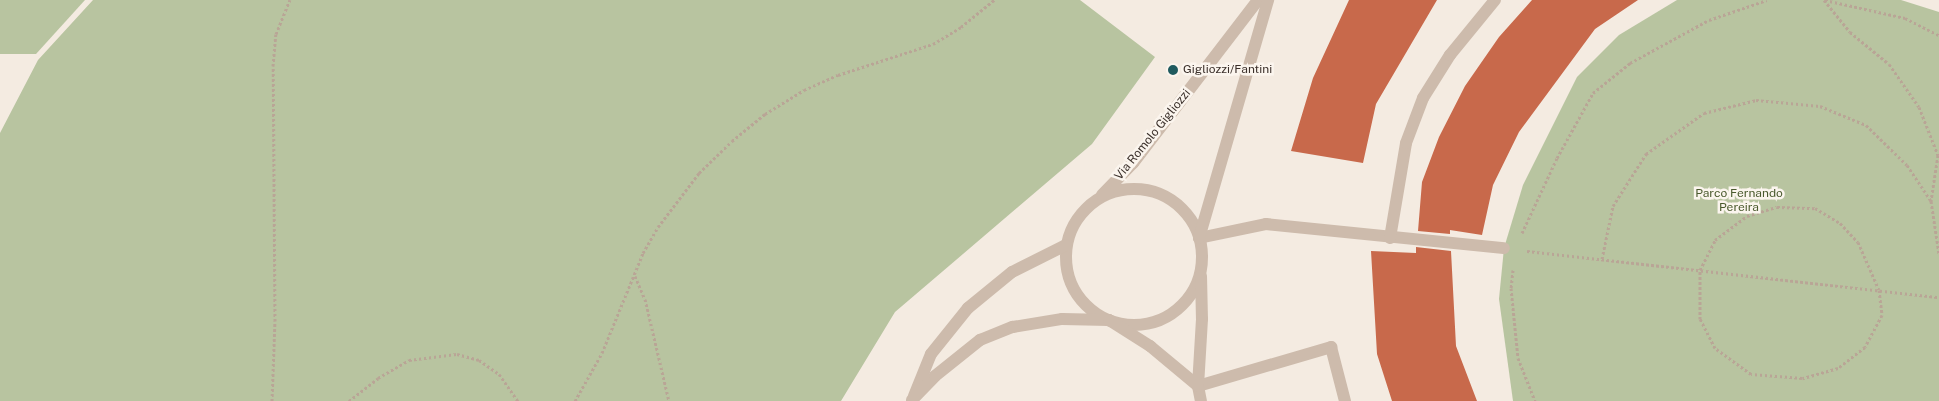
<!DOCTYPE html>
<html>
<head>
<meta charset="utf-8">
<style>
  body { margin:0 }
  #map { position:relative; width:1939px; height:401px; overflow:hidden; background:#f4ebe1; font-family:"Public Sans",sans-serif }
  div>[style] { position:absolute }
  .green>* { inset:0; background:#b8c4a0 }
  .building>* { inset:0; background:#c8694b }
  .path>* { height:3px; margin-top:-1.5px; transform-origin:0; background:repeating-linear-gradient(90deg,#b9a596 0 2.5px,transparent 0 5px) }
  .minor>* { height:12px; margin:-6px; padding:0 6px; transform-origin:6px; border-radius:6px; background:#cdbbac }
  .minor>.ring { margin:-6px; padding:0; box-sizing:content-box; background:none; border:12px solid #cdbbac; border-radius:50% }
  .dots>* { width:14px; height:14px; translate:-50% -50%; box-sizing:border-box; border:2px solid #fbf5ee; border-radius:50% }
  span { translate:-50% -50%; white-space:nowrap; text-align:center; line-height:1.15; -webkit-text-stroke:5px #fbf5ee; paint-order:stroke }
  .poi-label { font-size:12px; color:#3b302b }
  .left { translate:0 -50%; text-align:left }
  .street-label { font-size:12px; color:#3b302b }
  .park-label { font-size:12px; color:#4a5a2e }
</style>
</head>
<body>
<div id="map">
  <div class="green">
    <i style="clip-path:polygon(0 0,85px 0,36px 54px,0 54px)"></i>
    <i style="clip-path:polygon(93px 0,1080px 0,1155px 57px,1092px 144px,895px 312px,841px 401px,0 401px,0 133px,38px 60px)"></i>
    <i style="clip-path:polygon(1677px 0,1901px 0,1939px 12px,1939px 401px,1513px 401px,1499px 299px,1504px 248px,1523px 185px,1577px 77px,1619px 35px)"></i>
  </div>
  <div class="building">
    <i style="clip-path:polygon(1349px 0,1437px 0,1376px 104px,1363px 163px,1291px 151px,1313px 78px)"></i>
    <i style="clip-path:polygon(1532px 0,1638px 0,1595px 29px,1519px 132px,1493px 185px,1482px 235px,1450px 230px,1450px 234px,1418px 231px,1422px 182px,1439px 137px,1465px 86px,1499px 37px)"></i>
    <i style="clip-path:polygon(1416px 247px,1451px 251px,1456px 346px,1477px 401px,1392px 401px,1377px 354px,1371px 251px,1416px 253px)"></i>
  </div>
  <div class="path">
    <i style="left:1824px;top:0;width:41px;rotate:50.9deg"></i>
    <i style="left:1850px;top:32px;width:50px;rotate:39.4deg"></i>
    <i style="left:1889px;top:64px;width:52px;rotate:55.1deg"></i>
    <i style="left:1919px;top:107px;width:52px;rotate:68.4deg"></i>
    <i style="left:1938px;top:155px;width:47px;rotate:98.7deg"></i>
    <i style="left:1931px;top:201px;width:54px;rotate:81.4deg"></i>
    <i style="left:1825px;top:0;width:82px;rotate:12.7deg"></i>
    <i style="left:1905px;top:18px;width:38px;rotate:27deg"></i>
    <i style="left:1777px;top:207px;width:38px;rotate:2deg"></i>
    <i style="left:1815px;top:208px;width:29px;rotate:31deg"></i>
    <i style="left:1840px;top:223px;width:26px;rotate:47deg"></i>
    <i style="left:1858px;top:242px;width:52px;rotate:66.4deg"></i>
    <i style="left:1879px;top:290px;width:25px;rotate:83deg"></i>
    <i style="left:1882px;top:315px;width:36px;rotate:118deg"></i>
    <i style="left:1865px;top:347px;width:34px;rotate:142deg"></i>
    <i style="left:1838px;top:368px;width:37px;rotate:164deg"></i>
    <i style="left:1802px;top:378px;width:51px;rotate:-175.5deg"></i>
    <i style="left:1751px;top:374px;width:44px;rotate:-144.2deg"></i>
    <i style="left:1715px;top:348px;width:33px;rotate:-117deg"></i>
    <i style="left:1700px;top:319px;width:49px;rotate:-90deg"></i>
    <i style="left:1700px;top:270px;width:34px;rotate:-63deg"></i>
    <i style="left:1715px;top:240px;width:40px;rotate:-37deg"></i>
    <i style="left:1747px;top:216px;width:31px;rotate:-17deg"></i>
    <i style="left:1522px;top:233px;width:83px;rotate:-65deg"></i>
    <i style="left:1557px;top:158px;width:74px;rotate:-61deg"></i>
    <i style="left:1593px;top:93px;width:48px;rotate:-39deg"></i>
    <i style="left:1630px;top:63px;width:90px;rotate:-28.6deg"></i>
    <i style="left:1709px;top:20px;width:61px;rotate:-19deg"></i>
    <i style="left:1527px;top:251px;width:415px;rotate:6.4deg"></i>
    <i style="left:1602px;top:259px;width:54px;rotate:-78.3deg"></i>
    <i style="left:1613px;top:206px;width:62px;rotate:-57.6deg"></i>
    <i style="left:1646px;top:154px;width:71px;rotate:-35.3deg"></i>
    <i style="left:1704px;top:113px;width:54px;rotate:-14deg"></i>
    <i style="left:1756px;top:100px;width:64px;rotate:5.4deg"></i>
    <i style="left:1820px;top:106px;width:50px;rotate:22.4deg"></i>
    <i style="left:1866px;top:125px;width:57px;rotate:44.3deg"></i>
    <i style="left:1907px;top:165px;width:43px;rotate:56.3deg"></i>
    <i style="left:1513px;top:270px;width:18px;rotate:96deg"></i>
    <i style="left:1511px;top:288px;width:70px;rotate:84.3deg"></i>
    <i style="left:1518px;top:358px;width:46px;rotate:68.4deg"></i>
    <i style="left:635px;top:276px;width:25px;rotate:67deg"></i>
    <i style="left:645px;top:299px;width:105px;rotate:76.8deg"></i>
    <i style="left:272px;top:401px;width:80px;rotate:-87.9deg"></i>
    <i style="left:275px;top:321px;width:255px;rotate:-90.4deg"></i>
    <i style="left:273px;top:66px;width:32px;rotate:-85deg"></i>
    <i style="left:276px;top:34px;width:37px;rotate:-68deg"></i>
    <i style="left:349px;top:401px;width:37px;rotate:-38deg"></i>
    <i style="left:378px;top:378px;width:36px;rotate:-30deg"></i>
    <i style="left:409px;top:360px;width:48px;rotate:-7.1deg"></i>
    <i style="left:457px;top:354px;width:23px;rotate:15deg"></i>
    <i style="left:479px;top:360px;width:24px;rotate:35deg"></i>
    <i style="left:499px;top:374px;width:33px;rotate:55deg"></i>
    <i style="left:575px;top:401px;width:55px;rotate:-60.6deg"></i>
    <i style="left:602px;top:353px;width:108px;rotate:-67.7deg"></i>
    <i style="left:643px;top:253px;width:30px;rotate:-60deg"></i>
    <i style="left:658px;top:227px;width:68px;rotate:-52.8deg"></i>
    <i style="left:699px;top:173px;width:46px;rotate:-44.1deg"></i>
    <i style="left:732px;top:141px;width:43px;rotate:-39.3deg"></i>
    <i style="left:765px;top:114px;width:46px;rotate:-31.6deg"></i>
    <i style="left:804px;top:90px;width:37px;rotate:-24deg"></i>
    <i style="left:838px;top:75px;width:100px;rotate:-18.1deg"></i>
    <i style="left:933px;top:44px;width:33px;rotate:-31deg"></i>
    <i style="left:961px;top:27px;width:43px;rotate:-39.3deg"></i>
  </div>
  <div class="minor">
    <i class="ring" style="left:1066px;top:189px;width:124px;height:124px"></i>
    <i style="left:1102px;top:195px;width:45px;rotate:-45.9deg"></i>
    <i style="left:1133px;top:163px;width:205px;rotate:-52.5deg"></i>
    <i style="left:1199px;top:238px;width:68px;rotate:-11.8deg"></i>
    <i style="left:1266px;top:224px;width:239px;rotate:5.8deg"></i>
    <i style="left:1199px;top:238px;width:248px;rotate:-73.8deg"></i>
    <i style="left:1390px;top:238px;width:96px;rotate:-80.4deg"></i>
    <i style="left:1406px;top:143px;width:48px;rotate:-69.3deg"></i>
    <i style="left:1423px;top:98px;width:51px;rotate:-57.9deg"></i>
    <i style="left:1450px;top:55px;width:71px;rotate:-50.7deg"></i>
    <i style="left:1201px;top:276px;width:43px;rotate:88.7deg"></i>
    <i style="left:1202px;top:319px;width:67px;rotate:93.4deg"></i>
    <i style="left:1198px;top:386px;width:15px;rotate:79deg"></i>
    <i style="left:1198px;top:386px;width:139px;rotate:-16.3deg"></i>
    <i style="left:1331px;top:347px;width:56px;rotate:75.5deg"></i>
    <i style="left:914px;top:396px;width:45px;rotate:-68deg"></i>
    <i style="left:931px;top:354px;width:59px;rotate:-51.2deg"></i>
    <i style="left:968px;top:308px;width:57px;rotate:-39.3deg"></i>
    <i style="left:1012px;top:272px;width:60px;rotate:-26.6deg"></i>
    <i style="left:912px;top:400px;width:33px;rotate:-46deg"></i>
    <i style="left:935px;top:376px;width:58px;rotate:-38.7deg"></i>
    <i style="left:980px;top:340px;width:35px;rotate:-22deg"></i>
    <i style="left:1013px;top:327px;width:50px;rotate:-9.3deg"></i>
    <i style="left:1062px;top:319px;width:47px;rotate:1.2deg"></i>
    <i style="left:1109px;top:320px;width:49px;rotate:32.4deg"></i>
    <i style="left:1150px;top:346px;width:62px;rotate:39.8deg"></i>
  </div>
  <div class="dots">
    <i style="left:1173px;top:70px;background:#1f5a5e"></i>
  </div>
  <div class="poi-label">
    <span class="left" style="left:1183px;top:70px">Gigliozzi/Fantini</span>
  </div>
  <div class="street-label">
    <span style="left:1153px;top:135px;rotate:-51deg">Via Romolo Gigliozzi</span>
  </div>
  <div class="park-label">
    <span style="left:1739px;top:201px">Parco Fernando<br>Pereira</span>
  </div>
</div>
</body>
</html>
